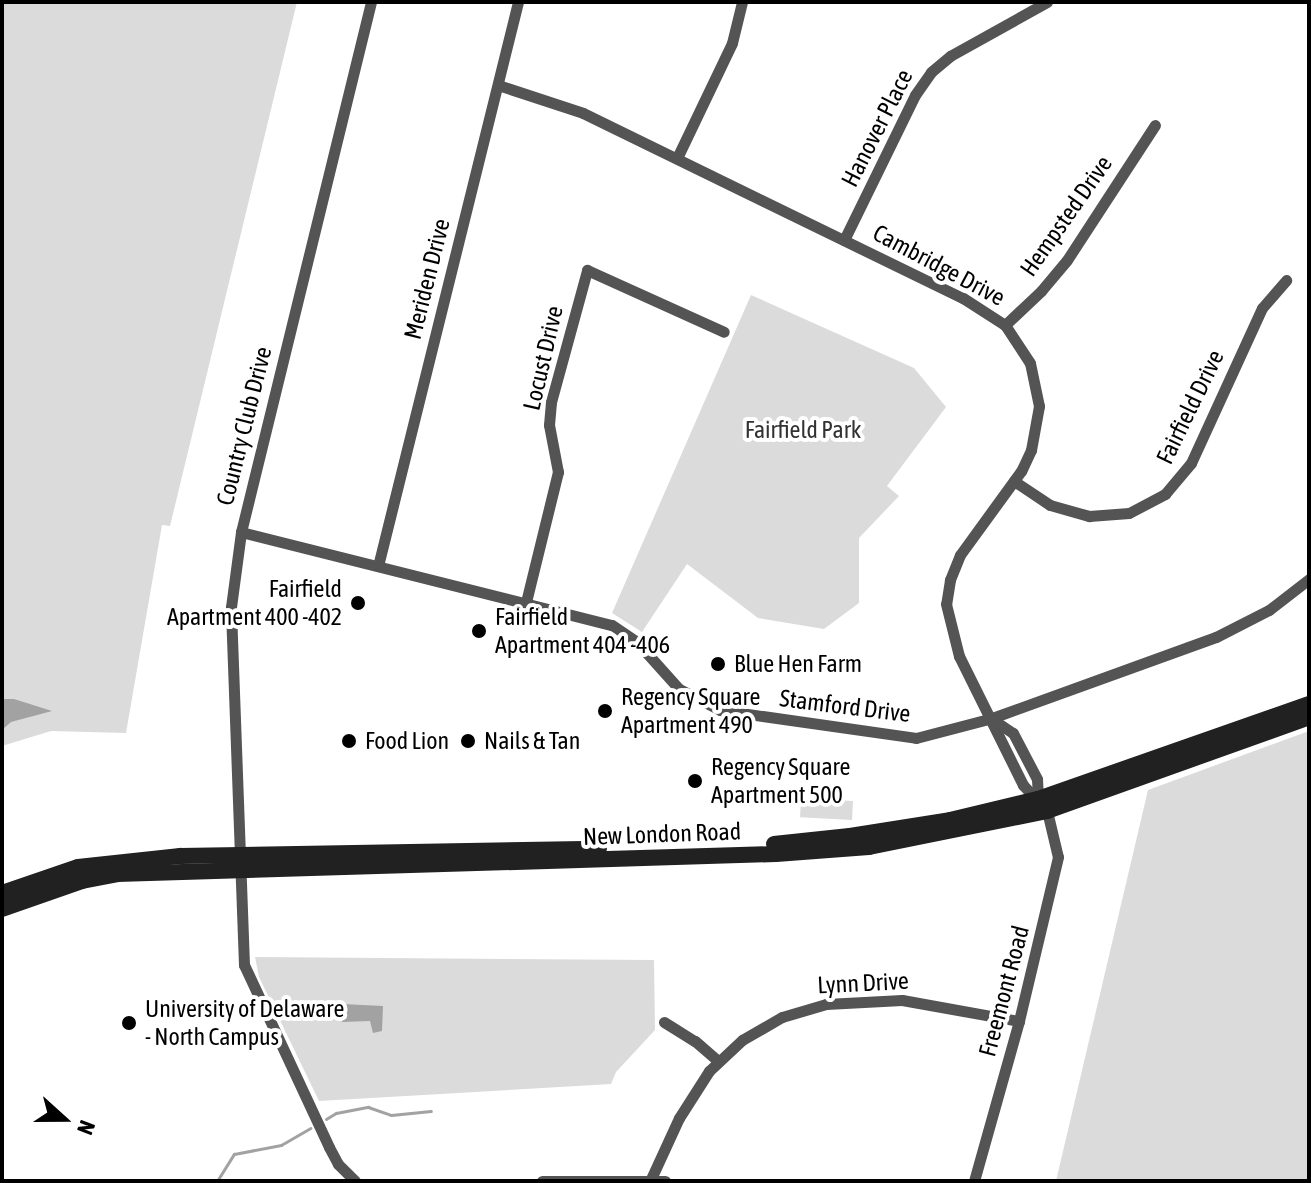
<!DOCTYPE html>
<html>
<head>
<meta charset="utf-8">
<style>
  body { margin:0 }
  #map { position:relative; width:1311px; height:1183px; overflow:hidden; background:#fff; font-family:"Asap Condensed",sans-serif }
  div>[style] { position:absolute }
  .green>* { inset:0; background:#dbdbdb; transform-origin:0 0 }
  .water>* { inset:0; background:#a2a2a2 }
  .stream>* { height:3px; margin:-1.5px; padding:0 1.5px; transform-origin:1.5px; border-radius:1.5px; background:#a2a2a2 }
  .minor>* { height:11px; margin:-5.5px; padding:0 5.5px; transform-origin:5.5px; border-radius:5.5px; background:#545454 }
  .secondary>* { height:16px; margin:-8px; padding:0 8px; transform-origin:8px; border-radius:8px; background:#212121 }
  .dots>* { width:22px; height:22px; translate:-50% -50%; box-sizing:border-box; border:4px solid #fff; border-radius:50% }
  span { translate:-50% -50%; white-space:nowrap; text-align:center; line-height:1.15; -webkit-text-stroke:8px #fff; paint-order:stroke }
  .street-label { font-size:24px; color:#000 }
  .park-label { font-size:24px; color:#323232 }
  .poi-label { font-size:24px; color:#000 }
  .right { translate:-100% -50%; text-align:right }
  .left { translate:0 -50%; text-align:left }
  .frame { position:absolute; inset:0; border:4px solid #000; pointer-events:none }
  .north { position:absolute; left:24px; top:1079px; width:80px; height:80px; -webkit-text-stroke:6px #fff; paint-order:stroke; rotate:111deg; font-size:22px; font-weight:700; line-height:32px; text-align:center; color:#000 }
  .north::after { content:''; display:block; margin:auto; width:28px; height:36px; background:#000; clip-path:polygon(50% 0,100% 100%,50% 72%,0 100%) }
</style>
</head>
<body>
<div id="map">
  <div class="green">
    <i style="clip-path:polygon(2px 2px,297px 2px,170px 526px,162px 525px,126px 733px,51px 731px,2px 746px)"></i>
    <i style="clip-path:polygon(751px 295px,914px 368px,946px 407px,887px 486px,899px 496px,859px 538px,859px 603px,824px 629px,758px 618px,687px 564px,642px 632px,612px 613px)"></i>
    <i style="clip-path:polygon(1309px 731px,1309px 1181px,1056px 1181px,1148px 790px)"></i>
    <i style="left:853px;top:801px;width:19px;height:52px;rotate:93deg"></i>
    <i style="clip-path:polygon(255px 957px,654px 960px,655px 1030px,616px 1072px,611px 1084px,319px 1101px,259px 977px)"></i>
  </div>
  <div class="water">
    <i style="clip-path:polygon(2px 699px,14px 699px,52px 711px,11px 722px,2px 730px)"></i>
    <i style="clip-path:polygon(342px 1004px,383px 1006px,382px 1031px,373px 1033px,370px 1021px,342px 1022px)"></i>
  </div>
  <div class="stream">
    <i style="left:326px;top:1119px;width:12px;rotate:-31deg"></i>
    <i style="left:336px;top:1113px;width:33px;rotate:-11deg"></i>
    <i style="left:368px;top:1107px;width:24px;rotate:19deg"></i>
    <i style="left:391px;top:1115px;width:40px;rotate:-5.7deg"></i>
    <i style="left:217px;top:1181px;width:32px;rotate:-58deg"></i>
    <i style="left:234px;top:1154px;width:48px;rotate:-10.8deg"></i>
    <i style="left:281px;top:1145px;width:34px;rotate:-30deg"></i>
  </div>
  <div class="minor">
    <i style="left:498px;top:85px;width:89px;rotate:18.2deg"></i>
    <i style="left:583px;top:113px;width:423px;rotate:26deg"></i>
    <i style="left:963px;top:298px;width:50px;rotate:32.7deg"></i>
    <i style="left:1005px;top:325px;width:45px;rotate:56.7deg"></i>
    <i style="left:1030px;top:363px;width:44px;rotate:78.2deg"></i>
    <i style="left:1039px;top:406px;width:45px;rotate:100.3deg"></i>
    <i style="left:1031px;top:450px;width:23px;rotate:115deg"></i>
    <i style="left:1021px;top:471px;width:104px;rotate:126deg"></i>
    <i style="left:960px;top:555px;width:27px;rotate:112deg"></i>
    <i style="left:950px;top:580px;width:24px;rotate:99deg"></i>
    <i style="left:946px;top:604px;width:54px;rotate:76deg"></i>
    <i style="left:959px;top:656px;width:144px;rotate:63.6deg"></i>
    <i style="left:1023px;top:785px;width:35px;rotate:47deg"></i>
    <i style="left:1047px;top:811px;width:47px;rotate:76.6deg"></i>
    <i style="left:1058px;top:857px;width:169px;rotate:103.4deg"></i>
    <i style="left:1019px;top:1021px;width:166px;rotate:105.7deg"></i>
    <i style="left:677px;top:158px;width:127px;rotate:-64.4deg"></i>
    <i style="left:732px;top:43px;width:42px;rotate:-76.3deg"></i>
    <i style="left:844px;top:240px;width:161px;rotate:-63.9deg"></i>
    <i style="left:915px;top:95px;width:28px;rotate:-55deg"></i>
    <i style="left:931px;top:72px;width:25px;rotate:-40deg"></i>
    <i style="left:950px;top:56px;width:111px;rotate:-29.1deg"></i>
    <i style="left:1005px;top:325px;width:50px;rotate:-43.4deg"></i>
    <i style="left:1041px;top:291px;width:40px;rotate:-50deg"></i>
    <i style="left:1067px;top:260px;width:161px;rotate:-56.9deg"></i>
    <i style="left:1014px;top:481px;width:43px;rotate:33.7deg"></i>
    <i style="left:1050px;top:505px;width:41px;rotate:15.8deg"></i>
    <i style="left:1089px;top:516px;width:40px;rotate:-4.3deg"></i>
    <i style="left:1129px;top:513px;width:41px;rotate:-27.8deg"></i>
    <i style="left:1165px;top:494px;width:40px;rotate:-50deg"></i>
    <i style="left:1191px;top:463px;width:170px;rotate:-65.4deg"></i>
    <i style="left:1262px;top:308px;width:37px;rotate:-49deg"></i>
    <i style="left:241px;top:532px;width:382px;rotate:14.1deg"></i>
    <i style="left:612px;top:625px;width:29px;rotate:34deg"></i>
    <i style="left:636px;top:641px;width:64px;rotate:48.1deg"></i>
    <i style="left:679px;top:689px;width:46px;rotate:27.1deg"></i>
    <i style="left:720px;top:710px;width:198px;rotate:8.1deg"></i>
    <i style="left:916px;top:738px;width:79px;rotate:-14.7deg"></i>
    <i style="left:992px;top:718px;width:238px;rotate:-19.9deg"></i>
    <i style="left:1216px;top:637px;width:59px;rotate:-27deg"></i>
    <i style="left:1269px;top:610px;width:51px;rotate:-37.8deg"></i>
    <i style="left:378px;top:566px;width:581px;rotate:-76.06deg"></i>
    <i style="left:526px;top:602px;width:134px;rotate:-76.2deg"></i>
    <i style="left:558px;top:472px;width:48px;rotate:-100.8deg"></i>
    <i style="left:549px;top:425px;width:23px;rotate:-85deg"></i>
    <i style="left:551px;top:402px;width:137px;rotate:-74.7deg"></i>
    <i style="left:587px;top:270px;width:150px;rotate:24.3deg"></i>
    <i style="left:992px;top:719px;width:25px;rotate:34deg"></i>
    <i style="left:1013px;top:733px;width:52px;rotate:62.4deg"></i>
    <i style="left:1037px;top:779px;width:20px;rotate:87deg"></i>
    <i style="left:664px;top:1022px;width:36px;rotate:32deg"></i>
    <i style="left:695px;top:1041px;width:30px;rotate:41deg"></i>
    <i style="left:355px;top:1181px;width:24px;rotate:-135deg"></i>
    <i style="left:338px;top:1164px;width:19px;rotate:-118deg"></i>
    <i style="left:329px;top:1147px;width:201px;rotate:-115deg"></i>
    <i style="left:244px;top:965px;width:358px;rotate:-92.1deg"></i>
    <i style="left:231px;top:607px;width:76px;rotate:-82.4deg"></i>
    <i style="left:241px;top:532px;width:546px;rotate:-76.22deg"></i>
    <i style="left:542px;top:1181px;width:123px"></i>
    <i style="left:650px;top:1181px;width:69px;rotate:-65.3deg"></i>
    <i style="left:679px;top:1118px;width:56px;rotate:-57.4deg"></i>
    <i style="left:709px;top:1071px;width:45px;rotate:-43.2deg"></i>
    <i style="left:742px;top:1040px;width:46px;rotate:-29.9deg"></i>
    <i style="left:782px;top:1017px;width:46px;rotate:-16.5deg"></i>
    <i style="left:826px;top:1004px;width:76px;rotate:-3deg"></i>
    <i style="left:902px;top:1000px;width:119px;rotate:10.2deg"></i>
  </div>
  <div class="secondary">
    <i style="left:774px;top:844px;width:76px;rotate:-6deg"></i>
    <i style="left:850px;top:836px;width:101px;rotate:-9.1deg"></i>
    <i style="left:950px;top:820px;width:90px;rotate:-13.4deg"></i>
    <i style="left:1038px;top:799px;width:287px;rotate:-19.3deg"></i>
    <i style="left:2px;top:893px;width:80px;rotate:-18.9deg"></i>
    <i style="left:78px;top:867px;width:103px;rotate:-6.2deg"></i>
    <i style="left:180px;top:856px;width:419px;rotate:-1deg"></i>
    <i style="left:2px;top:909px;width:85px;rotate:-19.3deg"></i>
    <i style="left:82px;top:881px;width:36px;rotate:-11deg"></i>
    <i style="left:117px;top:874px;width:659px;rotate:-1.74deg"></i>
    <i style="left:776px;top:854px;width:93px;rotate:-4.3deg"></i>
    <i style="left:869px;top:847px;width:182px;rotate:-11.4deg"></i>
    <i style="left:1047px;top:811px;width:278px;rotate:-19.7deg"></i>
  </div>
  <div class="dots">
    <i style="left:358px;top:603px;background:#000"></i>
    <i style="left:479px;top:631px;background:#000"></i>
    <i style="left:718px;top:664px;background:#000"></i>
    <i style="left:605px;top:711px;background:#000"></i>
    <i style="left:349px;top:741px;background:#000"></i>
    <i style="left:468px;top:741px;background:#000"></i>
    <i style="left:695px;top:781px;background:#000"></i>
    <i style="left:129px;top:1023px;background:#000"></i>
  </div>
  <div class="street-label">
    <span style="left:877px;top:128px;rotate:-63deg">Hanover Place</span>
    <span style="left:1066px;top:216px;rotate:-55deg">Hempsted Drive</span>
    <span style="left:939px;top:265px;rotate:28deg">Cambridge Drive</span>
    <span style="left:427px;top:279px;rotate:-76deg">Meriden Drive</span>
    <span style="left:543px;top:358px;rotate:-77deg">Locust Drive</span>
    <span style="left:1190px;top:407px;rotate:-64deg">Fairfield Drive</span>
    <span style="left:244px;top:426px;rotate:-76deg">Country Club Drive</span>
    <span style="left:845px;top:706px;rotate:7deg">Stamford Drive</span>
    <span style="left:662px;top:834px;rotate:-2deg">New London Road</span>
    <span style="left:863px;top:983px;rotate:-3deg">Lynn Drive</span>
    <span style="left:1004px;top:991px;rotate:-75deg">Freemont Road</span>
  </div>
  <div class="park-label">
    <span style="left:803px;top:430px">Fairfield Park</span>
  </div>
  <div class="poi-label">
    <span class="right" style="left:342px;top:603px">Fairfield<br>Apartment 400 -402</span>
    <span class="left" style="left:495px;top:631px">Fairfield<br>Apartment 404 -406</span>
    <span class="left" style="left:734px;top:664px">Blue Hen Farm</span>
    <span class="left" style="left:621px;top:711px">Regency Square<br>Apartment 490</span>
    <span class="left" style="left:365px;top:741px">Food Lion</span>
    <span class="left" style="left:484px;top:741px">Nails &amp; Tan</span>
    <span class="left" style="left:711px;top:781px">Regency Square<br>Apartment 500</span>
    <span class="left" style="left:145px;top:1023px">University of Delaware<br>- North Campus</span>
  </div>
  <div class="frame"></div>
  <div class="north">N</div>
</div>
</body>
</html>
